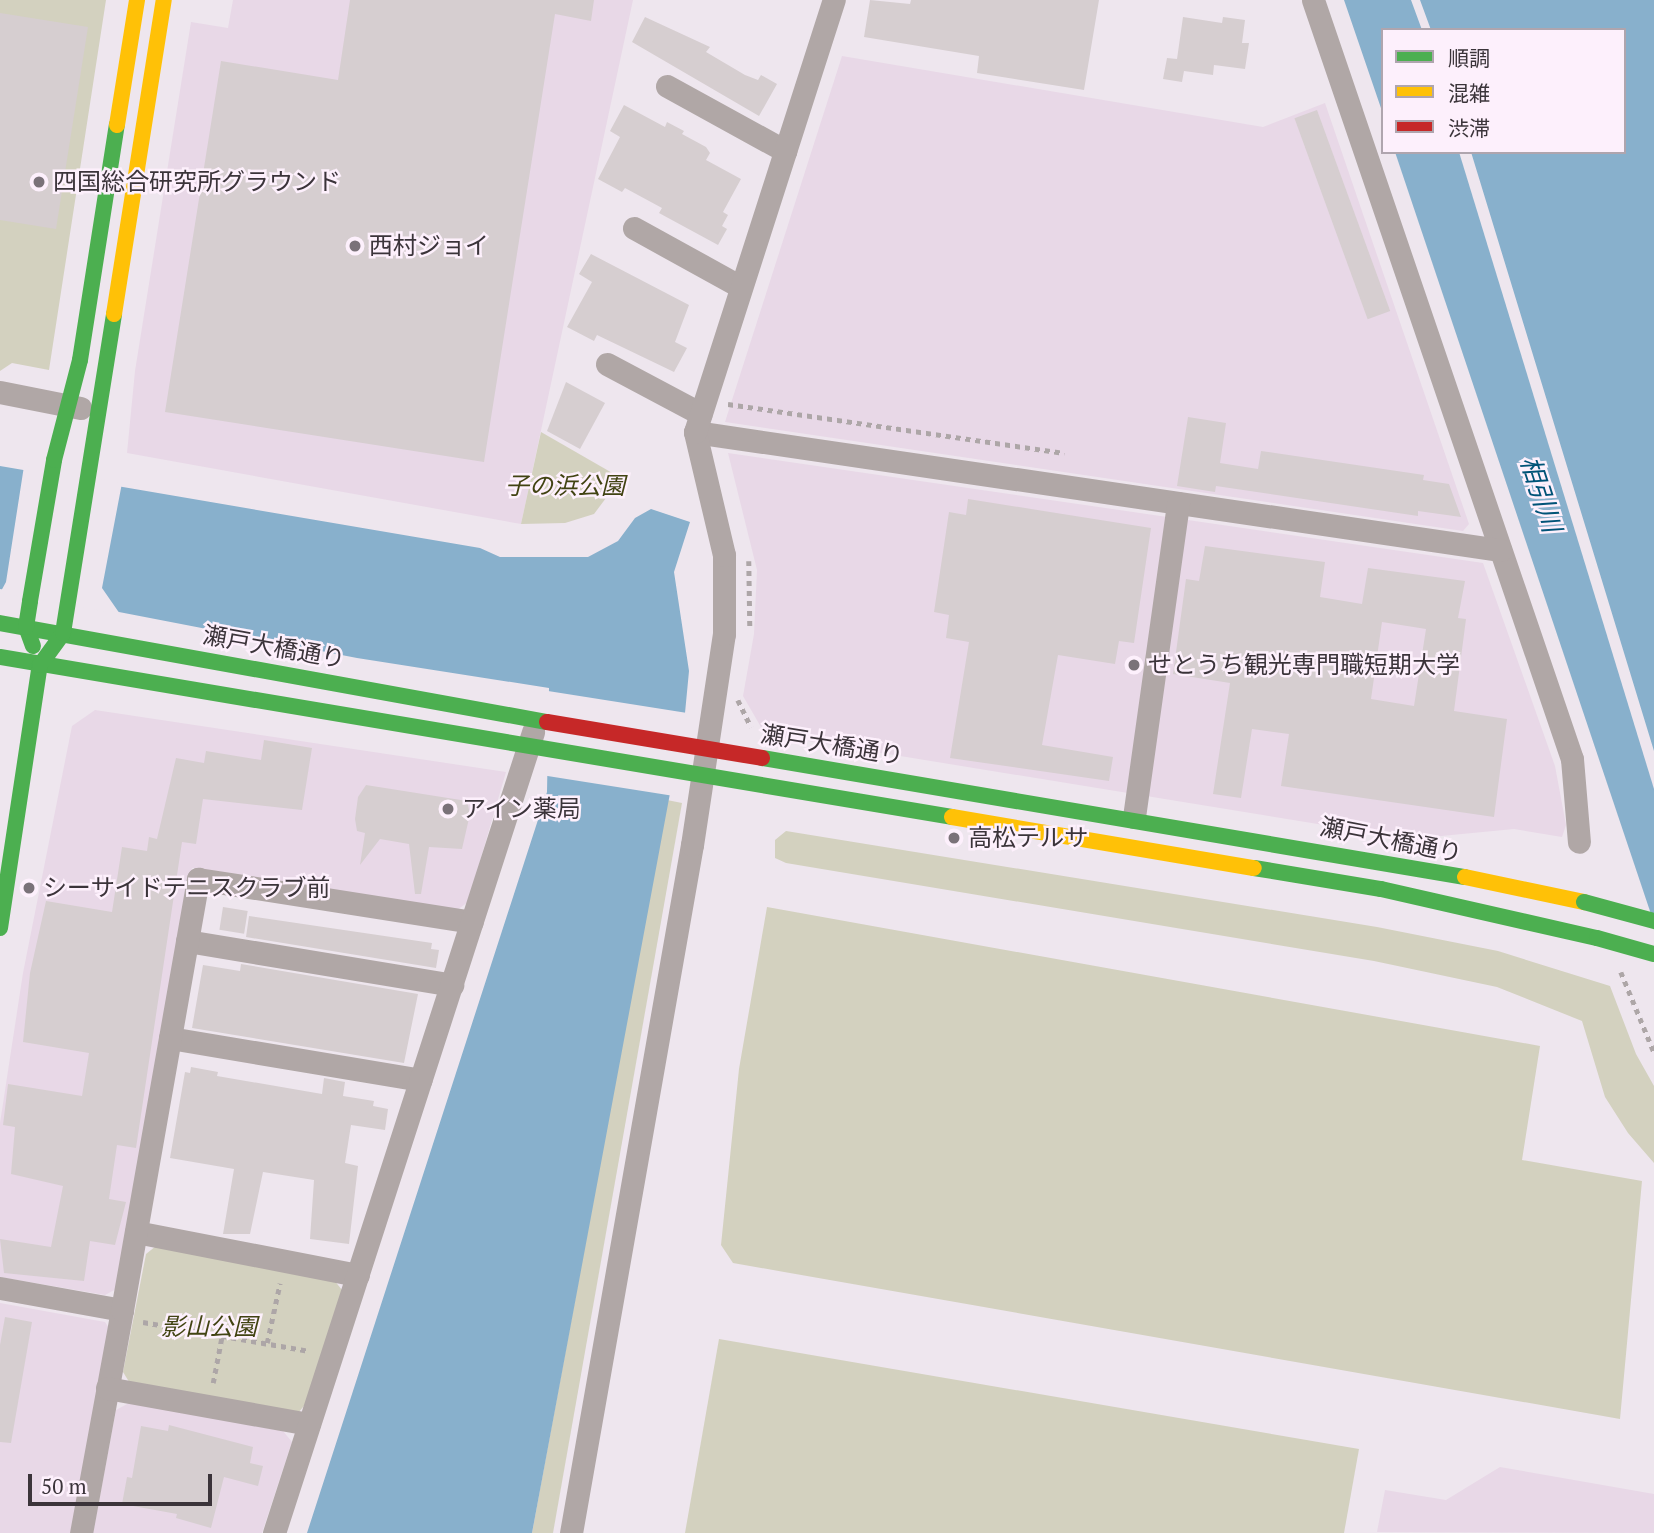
<!DOCTYPE html>
<html>
<head>
<meta charset="utf-8">
<style>
  body { margin:0 }
  #map { position:relative; width:1654px; height:1533px; overflow:hidden; background:#eee6ee; font-family:"PT Serif","Noto Sans JP",serif }
  div>[style] { position:absolute }
  .built>* { inset:0; background:#e8d8e7 }
  .green>* { inset:0; background:#d3d1bf }
  .water>* { inset:0; background:#88b0cc }
  .pier>* { inset:0; background:#eee6ee; transform-origin:0 0 }
  .building>* { inset:0; background:#d6ced0; transform-origin:0 0 }
  .path>* { height:4.5px; margin-top:-2.25px; transform-origin:0; background:repeating-linear-gradient(90deg,#ada6a7 0 5px,transparent 0 10px) }
  .street>* { height:23px; margin:-11.5px; padding:0 11.5px; transform-origin:11.5px; border-radius:11.5px; background:#b0a7a6 }
  .fast>* { height:16px; margin:-8px; padding:0 8px; transform-origin:8px; border-radius:8px; background:#4caf50 }
  .slow>* { height:16px; margin:-8px; padding:0 8px; transform-origin:8px; border-radius:8px; background:#ffc107 }
  .jam>* { height:16px; margin:-8px; padding:0 8px; transform-origin:8px; border-radius:8px; background:#c62828 }
  .fast-bridge>* { height:16px; margin:-8px; padding:0 8px; transform-origin:8px; border-radius:8px; background:#4caf50 }
  .dots>* { width:19px; height:19px; translate:-50% -50%; box-sizing:border-box; border:4px solid #fdf0fc; border-radius:50% }
  span { translate:-50% -50%; white-space:nowrap; text-align:center; line-height:1.15; -webkit-text-stroke:5px #fdf0fc; paint-order:stroke }
  .poi-label { font-size:24px; color:#3b343a }
  .left { translate:0 -50%; text-align:left }
  .park-label { font-size:24px; color:#414312; font-style:italic }
  .street-label { font-size:24px; color:#3b343a }
  .water-label { font-size:26px; color:#005377; font-style:italic }
  .legend { position:absolute; left:1381px; top:28px; width:245px; height:126px; box-sizing:border-box; background:#fdf0fc; border:2px solid #afa5ae; margin:0; padding:9px 12px; list-style:none; font-size:21px; color:#3b343a }
  .legend li { display:flex; align-items:center; gap:14px; height:35px }
  .legend b { width:35px; border:2px solid #afa5ae }
  .scale { position:absolute; left:28px; top:1474px; width:184px; height:32px; box-sizing:border-box; border:4px solid #3b343a; border-top:0; padding-left:9px; font-size:21px; line-height:24px; white-space:nowrap; color:#3b343a; -webkit-text-stroke:5px #fdf0fc; paint-order:stroke }
</style>
</head>
<body>
<div id="map">
  <div class="built">
    <i style="clip-path:polygon(233px 0,633px 0,521px 524px,127px 453px,135px 371px,191px 22px,228px 28px)"></i>
    <i style="clip-path:polygon(842px 56px,1263px 127px,1325px 103px,1469px 524px,1463px 531px,725px 422px)"></i>
    <i style="clip-path:polygon(728px 453px,1483px 563px,1555px 766px,1566px 825px,1562px 837px,1514px 829px,1410px 839px,765px 734px,743px 696px,754px 634px,757px 570px)"></i>
    <i style="clip-path:polygon(95px 710px,506px 772px,468px 902px,457px 910px,192px 868px,118px 1288px,105px 1295px,0 1277px,0 1123px,23px 973px,72px 726px)"></i>
    <i style="clip-path:polygon(0 1303px,105px 1322px,111px 1331px,72px 1533px,0 1533px)"></i>
    <i style="clip-path:polygon(129px 1403px,283px 1431px,292px 1442px,262px 1533px,93px 1533px,116px 1410px)"></i>
    <i style="clip-path:polygon(1500px 1467px,1654px 1494px,1654px 1533px,1377px 1532px,1385px 1490px,1446px 1500px)"></i>
  </div>
  <div class="green">
    <i style="clip-path:polygon(0 0,106px 0,49px 370px,12px 363px,0 371px)"></i>
    <i style="clip-path:polygon(541px 432px,621px 478px,594px 514px,565px 523px,521px 524px)"></i>
    <i style="clip-path:polygon(667px 800px,682px 803px,553px 1533px,532px 1533px)"></i>
    <i style="clip-path:polygon(786px 831px,1377px 927px,1498px 951px,1610px 986px,1636px 1054px,1654px 1086px,1654px 1163px,1628px 1133px,1605px 1097px,1582px 1021px,1497px 987px,1374px 961px,786px 863px,775px 858px,775px 840px)"></i>
    <i style="clip-path:polygon(767px 907px,1540px 1046px,1522px 1160px,1642px 1181px,1620px 1419px,733px 1263px,721px 1245px,739px 1069px)"></i>
    <i style="clip-path:polygon(156px 1246px,334px 1280px,342px 1290px,309px 1400px,298px 1413px,131px 1385px,123px 1372px,146px 1254px)"></i>
    <i style="clip-path:polygon(719px 1339px,1359px 1449px,1344px 1533px,685px 1533px)"></i>
  </div>
  <div class="water">
    <i style="clip-path:polygon(1344px 0,1411px 0,1422px 30px,1383px 30px,1383px 114px)"></i>
    <i style="clip-path:polygon(1420px 0,1654px 0,1654px 751px,1471px 152px,1624px 152px,1624px 30px,1431px 30px)"></i>
    <i style="clip-path:polygon(1395px 152px,1459px 152px,1654px 789px,1654px 923px)"></i>
    <i style="clip-path:polygon(0 466px,480px 548px,500px 557px,588px 557px,618px 541px,635px 518px,651px 509px,690px 522px,674px 572px,689px 671px,685px 713px,532px 1533px,307px 1533px,547px 792px,549px 688px,357px 658px,0 589px)"></i>
  </div>
  <div class="pier">
    <i style="clip-path:polygon(24px 466px,122px 483px,102px 588px,120px 614px,0 593px,6px 582px)"></i>
    <i style="left:548px;top:691px;width:141px;height:84px;rotate:9deg"></i>
  </div>
  <div class="building">
    <i style="clip-path:polygon(350px 0,594px 0,591px 21px,555px 14px,484px 462px,165px 412px,221px 61px,338px 80px)"></i>
    <i style="clip-path:polygon(870px 0,910px 4px,911px 0,1099px 0,1084px 90px,977px 73px,979px 56px,864px 37px)"></i>
    <i style="clip-path:polygon(0 13px,88px 27px,56px 229px,0 220px)"></i>
    <i style="clip-path:polygon(645px 17px,710px 47px,706px 52px,745px 75px,758px 80px,761px 75px,777px 84px,759px 116px,632px 42px)"></i>
    <i style="clip-path:polygon(1183px 17px,1222px 23px,1223px 17px,1245px 20px,1242px 43px,1249px 43px,1245px 69px,1214px 65px,1213px 75px,1184px 71px,1182px 82px,1163px 79px,1167px 58px,1177px 59px)"></i>
    <i style="clip-path:polygon(624px 105px,665px 127px,667px 122px,684px 131px,682px 134px,706px 147px,710px 153px,706px 160px,741px 179px,723px 212px,728px 215px,722px 226px,727px 229px,718px 245px,659px 213px,662px 208px,625px 188px,622px 192px,598px 179px,620px 137px,610px 131px)"></i>
    <i style="left:1317px;top:110px;width:214px;height:24px;rotate:70deg"></i>
    <i style="clip-path:polygon(591px 254px,689px 305px,675px 342px,687px 348px,674px 372px,597px 335px,594px 341px,567px 327px,592px 282px,579px 274px)"></i>
    <i style="clip-path:polygon(566px 382px,605px 403px,580px 449px,547px 431px)"></i>
    <i style="clip-path:polygon(1188px 417px,1226px 423px,1220px 463px,1258px 469px,1261px 451px,1424px 475px,1423px 480px,1449px 484px,1461px 517px,1418px 511px,1418px 516px,1216px 486px,1215px 492px,1177px 486px)"></i>
    <i style="clip-path:polygon(968px 499px,1151px 528px,1134px 643px,1119px 641px,1115px 664px,1058px 655px,1042px 745px,1113px 757px,1109px 781px,950px 758px,969px 642px,946px 638px,949px 615px,934px 612px,949px 512px,966px 515px)"></i>
    <i style="clip-path:polygon(evenodd,1205px 546px,1325px 562px,1320px 597px,1362px 604px,1368px 568px,1465px 581px,1458px 618px,1466px 619px,1454px 711px,1507px 719px,1494px 817px,1281px 786px,1289px 734px,1252px 729px,1241px 798px,1213px 794px,1230px 683px,1173px 674px,1186px 579px,1199px 581px,1205px 546px,1382px 622px,1426px 629px,1414px 706px,1371px 699px,1382px 622px)"></i>
    <i style="clip-path:polygon(264px 740px,312px 748px,302px 810px,203px 799px,196px 844px,182px 842px,136px 1148px,117px 1145px,109px 1199px,126px 1202px,115px 1245px,90px 1241px,84px 1281px,4px 1273px,0 1239px,51px 1247px,63px 1186px,11px 1174px,15px 1127px,3px 1125px,8px 1084px,82px 1096px,89px 1053px,23px 1042px,30px 973px,46px 901px,112px 912px,122px 847px,147px 851px,149px 837px,157px 839px,176px 758px,204px 763px,206px 751px,261px 760px)"></i>
    <i style="clip-path:polygon(366px 785px,467px 801px,470px 814px,462px 849px,429px 847px,421px 894px,415px 894px,409px 844px,380px 839px,360px 865px,365px 833px,357px 831px,355px 819px,358px 797px)"></i>
    <i style="left:223px;top:907px;width:25px;height:23px;rotate:9deg"></i>
    <i style="clip-path:polygon(249px 916px,432px 943px,431px 949px,439px 950px,436px 968px,246px 937px)"></i>
    <i style="clip-path:polygon(241px 964px,418px 994px,404px 1063px,192px 1028px,203px 965px,240px 971px)"></i>
    <i style="clip-path:polygon(191px 1067px,218px 1072px,217px 1076px,322px 1094px,324px 1078px,345px 1082px,343px 1096px,374px 1101px,373px 1106px,388px 1109px,385px 1130px,351px 1125px,345px 1163px,358px 1166px,349px 1244px,310px 1239px,314px 1180px,263px 1172px,250px 1234px,223px 1234px,234px 1169px,170px 1158px,185px 1072px,190px 1073px)"></i>
    <i style="clip-path:polygon(5px 1317px,32px 1322px,11px 1443px,0 1442px,0 1345px)"></i>
    <i style="clip-path:polygon(169px 1425px,253px 1447px,250px 1463px,263px 1466px,258px 1486px,224px 1477px,211px 1528px,176px 1518px,177px 1514px,122px 1504px,127px 1477px,132px 1478px,141px 1426px,168px 1431px)"></i>
  </div>
  <div class="path">
    <i style="left:728px;top:404px;width:340px;rotate:8.3deg"></i>
    <i style="left:749px;top:561px;width:65px;rotate:89.1deg"></i>
    <i style="left:738px;top:700px;width:30px;rotate:64deg"></i>
    <i style="left:1621px;top:972px;width:87px;rotate:67.6deg"></i>
    <i style="left:143px;top:1322px;width:169px;rotate:9.9deg"></i>
    <i style="left:267px;top:1343px;width:61px;rotate:-77.8deg"></i>
    <i style="left:213px;top:1383px;width:48px;rotate:-79.2deg"></i>
  </div>
  <div class="street">
    <i style="left:1313px;top:0;width:802px;rotate:71.16deg"></i>
    <i style="left:1572px;top:759px;width:83px;rotate:85.2deg"></i>
    <i style="left:667px;top:86px;width:135px;rotate:28.8deg"></i>
    <i style="left:634px;top:228px;width:122px;rotate:28.9deg"></i>
    <i style="left:607px;top:364px;width:106px;rotate:28deg"></i>
    <i style="left:0;top:392px;width:82px;rotate:11.3deg"></i>
    <i style="left:695px;top:432px;width:814px;rotate:8.34deg"></i>
    <i style="left:1134px;top:817px;width:317px;rotate:-82deg"></i>
    <i style="left:187px;top:941px;width:269px;rotate:9.4deg"></i>
    <i style="left:170px;top:1038px;width:254px;rotate:9.5deg"></i>
    <i style="left:136px;top:1232px;width:226px;rotate:11deg"></i>
    <i style="left:0;top:1288px;width:124px;rotate:10.2deg"></i>
    <i style="left:122px;top:1310px;width:227px;rotate:100.4deg"></i>
    <i style="left:122px;top:1310px;width:438px;rotate:-80deg"></i>
    <i style="left:198px;top:879px;width:277px;rotate:8.9deg"></i>
    <i style="left:107px;top:1388px;width:205px;rotate:10.1deg"></i>
    <i style="left:274px;top:1533px;width:842px;rotate:-72.08deg"></i>
    <i style="left:571px;top:1533px;width:699px;rotate:-80.03deg"></i>
    <i style="left:692px;top:845px;width:213px;rotate:-81.4deg"></i>
    <i style="left:724px;top:634px;width:79px;rotate:-90deg"></i>
    <i style="left:724px;top:555px;width:126px;rotate:-103.3deg"></i>
    <i style="left:695px;top:432px;width:454px;rotate:-72.2deg"></i>
  </div>
  <div class="fast">
    <i style="left:0;top:623px;width:556px;rotate:10.26deg"></i>
    <i style="left:33px;top:646px;width:20px;rotate:-110deg"></i>
    <i style="left:26px;top:627px;width:26px;rotate:-81deg"></i>
    <i style="left:30px;top:601px;width:143px;rotate:-80.3deg"></i>
    <i style="left:54px;top:460px;width:103px;rotate:-75.4deg"></i>
    <i style="left:80px;top:360px;width:238px;rotate:-81.1deg"></i>
    <i style="left:0;top:657px;width:965px;rotate:9.54deg"></i>
    <i style="left:762px;top:758px;width:713px;rotate:9.61deg"></i>
    <i style="left:1254px;top:868px;width:129px;rotate:9.4deg"></i>
    <i style="left:1381px;top:889px;width:221px;rotate:12.8deg"></i>
    <i style="left:0;top:928px;width:266px;rotate:-81.4deg"></i>
    <i style="left:40px;top:665px;width:39px;rotate:-54deg"></i>
    <i style="left:63px;top:633px;width:323px;rotate:-80.9deg"></i>
  </div>
  <div class="slow">
    <i style="left:117px;top:125px;width:127px;rotate:-80.9deg"></i>
    <i style="left:114px;top:314px;width:318px;rotate:-81deg"></i>
    <i style="left:952px;top:817px;width:306px;rotate:9.6deg"></i>
    <i style="left:1465px;top:877px;width:122px;rotate:11.9deg"></i>
  </div>
  <div class="jam">
    <i style="left:547px;top:722px;width:218px;rotate:9.5deg"></i>
  </div>
  <div class="fast-bridge">
    <i style="left:1584px;top:902px;width:73px;rotate:15.2deg"></i>
    <i style="left:1597px;top:938px;width:59px;rotate:15.7deg"></i>
  </div>
  <div class="dots">
    <i style="left:39px;top:182px;background:#7a7279"></i>
    <i style="left:355px;top:246px;background:#7a7279"></i>
    <i style="left:1134px;top:665px;background:#7a7279"></i>
    <i style="left:448px;top:809px;background:#7a7279"></i>
    <i style="left:954px;top:838px;background:#7a7279"></i>
    <i style="left:29px;top:888px;background:#7a7279"></i>
  </div>
  <div class="poi-label">
    <span class="left" style="left:53px;top:182px">四国総合研究所グラウンド</span>
    <span class="left" style="left:369px;top:246px">西村ジョイ</span>
    <span class="left" style="left:1148px;top:665px">せとうち観光専門職短期大学</span>
    <span class="left" style="left:462px;top:809px">アイン薬局</span>
    <span class="left" style="left:968px;top:838px">高松テルサ</span>
    <span class="left" style="left:43px;top:888px">シーサイドテニスクラブ前</span>
  </div>
  <div class="park-label">
    <span style="left:565px;top:486px">子の浜公園</span>
    <span style="left:209px;top:1327px">影山公園</span>
  </div>
  <div class="street-label">
    <span style="left:274px;top:647px;rotate:10deg">瀬戸大橋通り</span>
    <span style="left:832px;top:745px;rotate:9deg">瀬戸大橋通り</span>
    <span style="left:1391px;top:840px;rotate:11deg">瀬戸大橋通り</span>
  </div>
  <div class="water-label">
    <span style="left:1541px;top:494px;rotate:72deg">相引川</span>
  </div>
  <ul class="legend">
  <li><b style="height:9px;background:#4caf50"></b>順調</li>
  <li><b style="height:9px;background:#ffc107"></b>混雑</li>
  <li><b style="height:9px;background:#c62828"></b>渋滞</li>
  </ul>
  <div class="scale">50 m</div>
</div>
</body>
</html>
